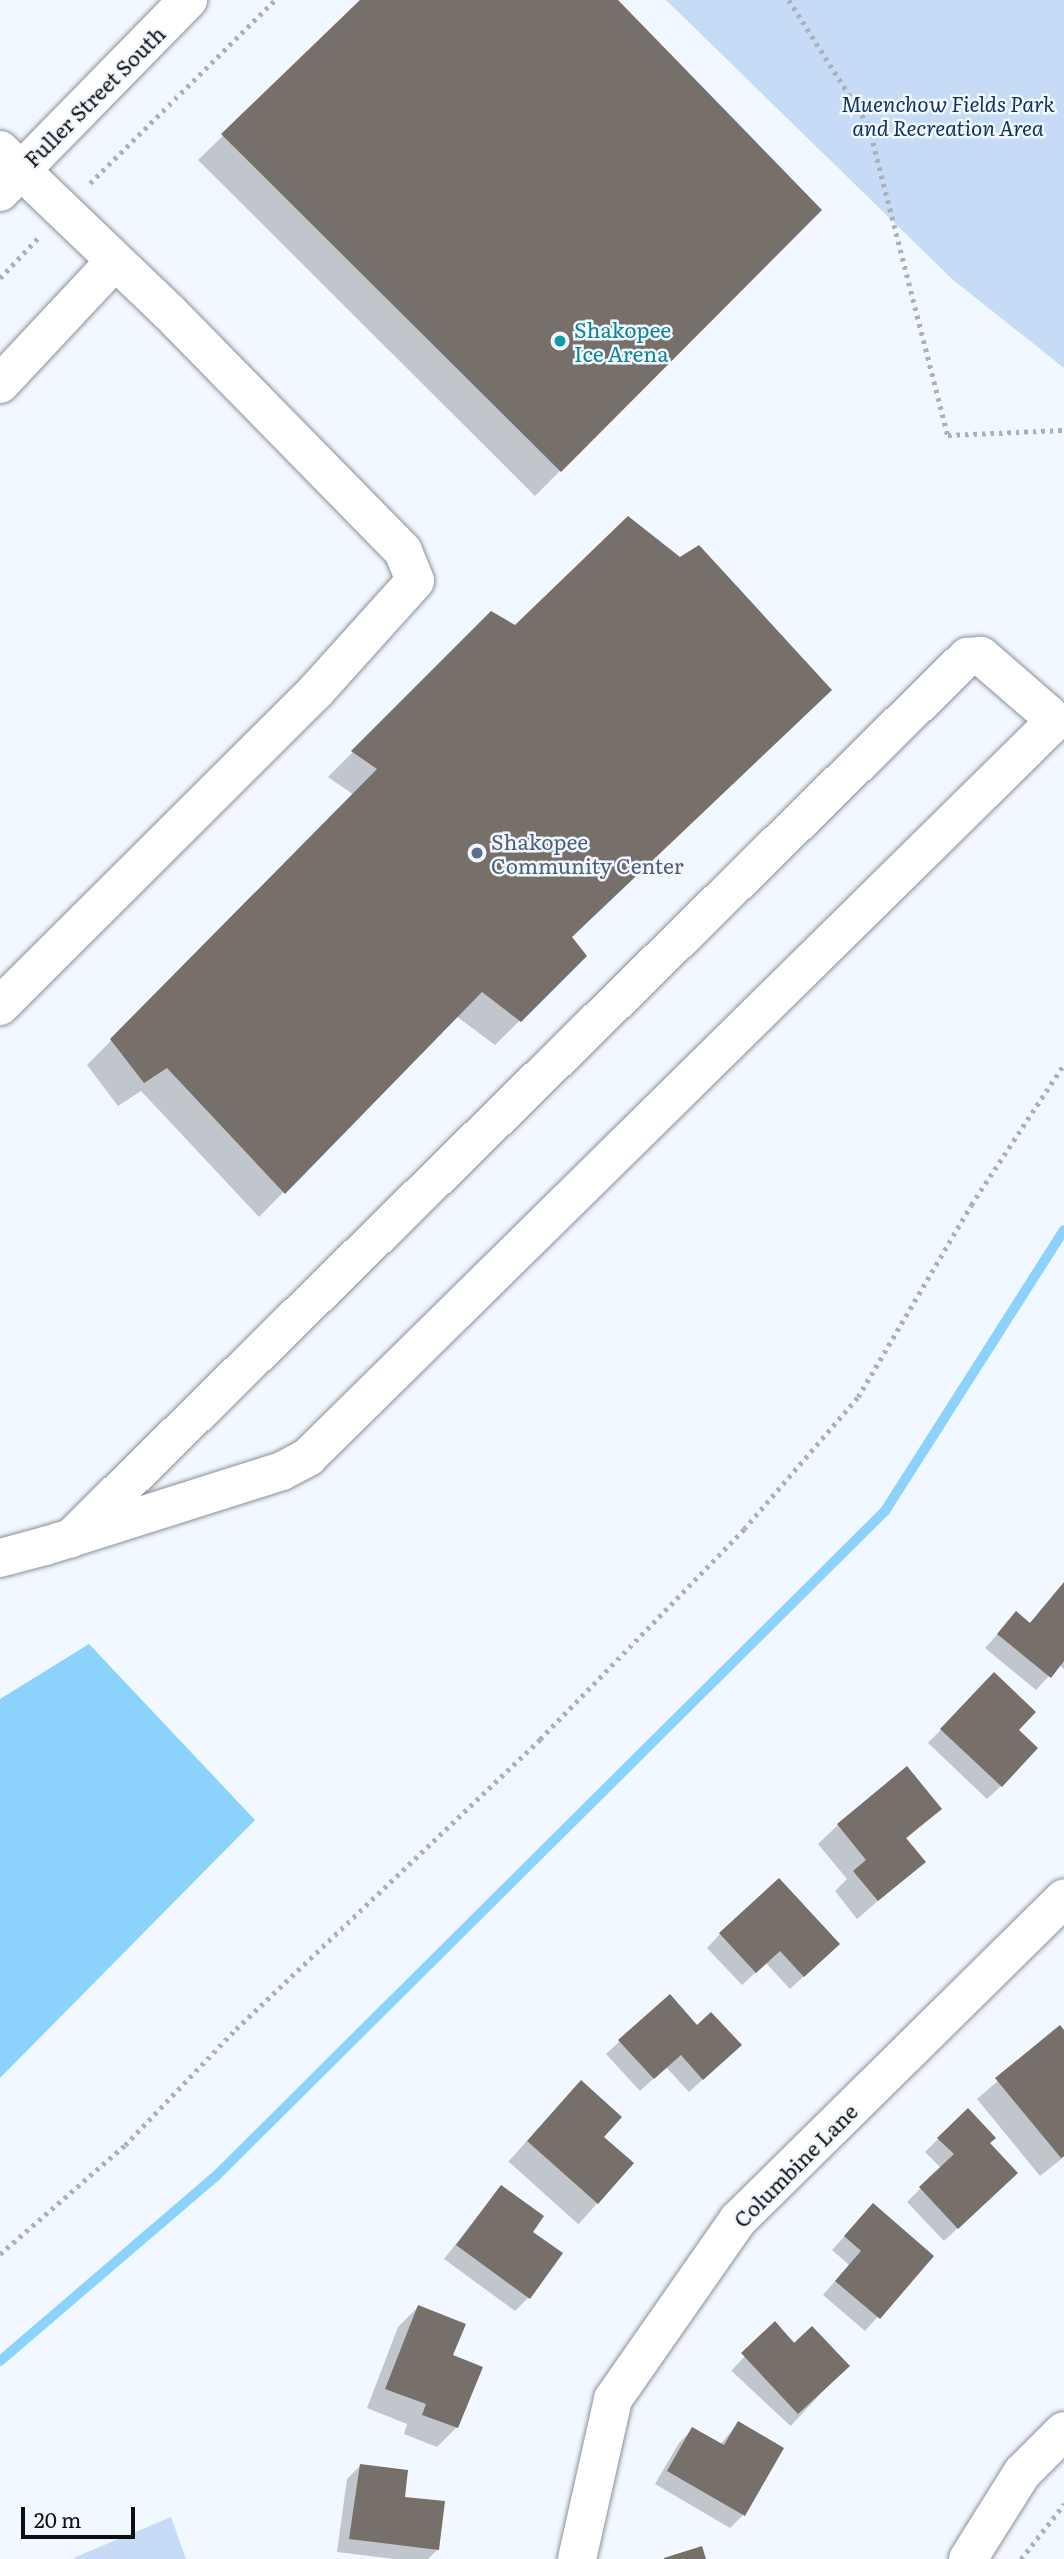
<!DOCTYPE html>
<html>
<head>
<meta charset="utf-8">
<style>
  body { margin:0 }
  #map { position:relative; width:1064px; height:2559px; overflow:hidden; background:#f2f8ff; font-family:Literata,serif }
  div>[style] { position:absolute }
  .green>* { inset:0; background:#c5dbf6 }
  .water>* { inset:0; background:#8bd3fc }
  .shadow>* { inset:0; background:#0003; transform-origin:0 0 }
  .stream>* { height:10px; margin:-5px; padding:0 5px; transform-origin:5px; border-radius:5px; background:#8bd3fc }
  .building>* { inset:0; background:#776f69 }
  .path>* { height:4.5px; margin-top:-2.25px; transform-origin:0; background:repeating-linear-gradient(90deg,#acb1b7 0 3.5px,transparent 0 8.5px) }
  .roads { filter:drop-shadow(0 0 2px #8a9098) drop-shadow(0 0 2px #8a9098) }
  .minor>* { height:38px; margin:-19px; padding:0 19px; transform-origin:19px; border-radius:19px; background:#fff }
  .dots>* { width:19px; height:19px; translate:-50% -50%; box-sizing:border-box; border:4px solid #f2f8ff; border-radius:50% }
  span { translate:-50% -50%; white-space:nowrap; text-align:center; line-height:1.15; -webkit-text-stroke:5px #f2f8ff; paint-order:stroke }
  .street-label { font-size:21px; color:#0c0e11 }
  .park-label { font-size:21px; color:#0c325d; font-style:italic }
  .culture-label { font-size:21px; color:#0d838f }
  .left { translate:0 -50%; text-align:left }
  .service-label { font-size:21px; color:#4e5e75 }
  .scale { position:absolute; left:21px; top:2507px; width:114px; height:32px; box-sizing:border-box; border:4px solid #0c0e11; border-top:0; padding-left:9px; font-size:21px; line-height:24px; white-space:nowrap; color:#0c0e11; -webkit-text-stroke:5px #f2f8ff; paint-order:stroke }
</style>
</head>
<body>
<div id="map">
  <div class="green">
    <i style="clip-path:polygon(666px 0,1064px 0,1064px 368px,952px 279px)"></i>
    <i style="clip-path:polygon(171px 2517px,186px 2559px,73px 2559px,78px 2556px)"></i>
  </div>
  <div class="water">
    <i style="clip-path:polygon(89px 1644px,255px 1820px,0 2078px,0 1699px)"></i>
  </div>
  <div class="shadow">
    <i style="clip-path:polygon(362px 0,616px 0,819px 210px,535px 496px,198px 160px)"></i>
    <i style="clip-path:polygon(491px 613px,515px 627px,571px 938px,585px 956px,495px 1045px,456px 1016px,259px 1217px,141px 1091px,118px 1106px,87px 1065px,354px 795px,328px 777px)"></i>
    <i style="clip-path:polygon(1064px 1586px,1064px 1669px,1059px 1665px,1036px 1690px,985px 1648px,1016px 1614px,1029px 1624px)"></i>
    <i style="clip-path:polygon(981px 1688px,1016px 1730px,1001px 1786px,987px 1799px,928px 1743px)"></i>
    <i style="clip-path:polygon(940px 1808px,905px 1840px,923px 1862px,857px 1919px,835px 1891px,847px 1879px,818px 1844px,838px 1825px)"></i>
    <i style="clip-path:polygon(720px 1934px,825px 1957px,790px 1989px,766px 1963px,742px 1985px,707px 1948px)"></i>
    <i style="clip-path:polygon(1060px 2027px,1064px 2032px,1064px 2157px,1040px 2176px,977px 2099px)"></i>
    <i style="clip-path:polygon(620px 2041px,726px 2058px,689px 2092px,666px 2067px,640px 2091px,606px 2054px)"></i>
    <i style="left:562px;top:2102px;width:94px;height:80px;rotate:42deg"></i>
    <i style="clip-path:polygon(938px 2139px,988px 2144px,1002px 2186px,944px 2241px,907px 2202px,941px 2168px,925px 2152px)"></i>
    <i style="clip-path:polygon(501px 2187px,531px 2232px,528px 2298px,515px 2311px,444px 2259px)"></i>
    <i style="clip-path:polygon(860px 2219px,932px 2256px,865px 2331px,823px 2295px,849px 2265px,832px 2250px)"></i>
    <i style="clip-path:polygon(418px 2307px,451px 2356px,457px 2427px,437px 2447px,404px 2434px,407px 2424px,367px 2408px,398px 2327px)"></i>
    <i style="left:775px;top:2324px;width:81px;height:64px;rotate:43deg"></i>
    <i style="clip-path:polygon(738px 2423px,744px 2514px,730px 2528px,655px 2484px,679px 2443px,692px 2430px,720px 2445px)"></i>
    <i style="clip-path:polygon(360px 2466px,403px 2498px,437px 2550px,428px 2559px,394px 2559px,337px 2552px,347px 2479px)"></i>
  </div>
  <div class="stream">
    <i style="left:0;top:2361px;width:283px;rotate:-40.6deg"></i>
    <i style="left:215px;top:2177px;width:945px;rotate:-44.83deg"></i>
    <i style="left:885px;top:1511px;width:333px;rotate:-57.5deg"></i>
  </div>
  <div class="building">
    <i style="clip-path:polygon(360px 0,618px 0,822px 210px,561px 472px,221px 134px)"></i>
    <i style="clip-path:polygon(628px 516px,680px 557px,699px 545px,832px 690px,572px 937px,587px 956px,521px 1022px,482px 992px,285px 1194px,167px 1068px,144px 1083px,110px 1039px,377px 769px,351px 751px,491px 611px,515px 625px)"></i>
    <i style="clip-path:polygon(1064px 1582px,1064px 1661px,1051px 1678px,997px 1634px,1016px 1611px,1030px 1623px)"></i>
    <i style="clip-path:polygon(994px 1672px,1036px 1712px,1019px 1730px,1038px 1748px,1002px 1787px,940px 1729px)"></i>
    <i style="clip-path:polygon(907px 1766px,942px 1809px,906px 1838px,926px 1862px,878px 1901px,853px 1871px,866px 1860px,837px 1824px)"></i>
    <i style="clip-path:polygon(779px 1878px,840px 1944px,804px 1977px,780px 1951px,756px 1973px,719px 1933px)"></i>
    <i style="clip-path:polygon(670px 1994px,697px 2025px,711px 2012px,742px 2045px,703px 2080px,681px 2055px,654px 2079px,618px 2040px)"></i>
    <i style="clip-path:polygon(1060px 2025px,1064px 2030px,1064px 2156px,1061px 2158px,995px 2078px)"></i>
    <i style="clip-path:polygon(581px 2080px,622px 2117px,604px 2137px,634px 2163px,598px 2204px,527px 2141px)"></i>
    <i style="clip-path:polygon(968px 2108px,996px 2138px,990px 2143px,1018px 2173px,958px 2229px,919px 2187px,954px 2154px,937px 2138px)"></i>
    <i style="clip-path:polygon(501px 2185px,544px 2216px,533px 2232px,563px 2253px,530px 2299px,456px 2245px)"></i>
    <i style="clip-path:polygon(873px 2203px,934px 2256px,880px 2319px,835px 2281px,861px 2251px,844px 2236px)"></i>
    <i style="clip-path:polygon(418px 2305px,466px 2324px,453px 2355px,483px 2367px,458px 2428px,422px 2415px,426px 2404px,385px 2389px)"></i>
    <i style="clip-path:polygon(775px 2321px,794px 2343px,812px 2326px,850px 2366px,798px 2414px,741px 2353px)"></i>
    <i style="clip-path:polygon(738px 2421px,784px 2448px,745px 2516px,667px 2471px,692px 2427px,724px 2445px)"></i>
    <i style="clip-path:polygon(360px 2464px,408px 2470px,405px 2497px,445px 2501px,439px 2550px,349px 2539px)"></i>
    <i style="clip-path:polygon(702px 2546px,706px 2559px,664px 2559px,664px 2558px)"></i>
  </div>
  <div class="path">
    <i style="left:789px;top:0;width:149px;rotate:57.6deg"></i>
    <i style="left:869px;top:126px;width:319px;rotate:75.7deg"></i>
    <i style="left:948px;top:435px;width:116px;rotate:-2.5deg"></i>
    <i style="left:90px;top:183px;width:260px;rotate:-44.7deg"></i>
    <i style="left:0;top:278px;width:55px;rotate:-46.5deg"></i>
    <i style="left:0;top:2254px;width:166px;rotate:-41.1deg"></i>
    <i style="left:125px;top:2145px;width:161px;rotate:-46.3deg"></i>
    <i style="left:236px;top:2029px;width:420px;rotate:-43.6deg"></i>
    <i style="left:540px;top:1739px;width:293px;rotate:-45.8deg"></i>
    <i style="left:744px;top:1529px;width:174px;rotate:-49.2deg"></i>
    <i style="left:858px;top:1397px;width:223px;rotate:-59.5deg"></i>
    <i style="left:971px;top:1205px;width:169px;rotate:-56.6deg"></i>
    <i style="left:1021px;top:2559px;width:70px;rotate:-52deg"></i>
  </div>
  <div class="roads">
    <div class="minor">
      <i style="left:0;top:150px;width:234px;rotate:43.8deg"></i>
      <i style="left:169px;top:312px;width:334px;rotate:45.6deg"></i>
      <i style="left:403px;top:551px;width:32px;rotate:68deg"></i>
      <i style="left:415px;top:581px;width:149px;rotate:132deg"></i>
      <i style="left:315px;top:692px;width:445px;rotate:135.1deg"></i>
      <i style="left:0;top:192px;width:269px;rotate:-45.6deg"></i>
      <i style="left:0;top:384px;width:168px;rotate:-46.9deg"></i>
      <i style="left:0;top:1558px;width:47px;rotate:-14.9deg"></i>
      <i style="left:45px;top:1546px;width:27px;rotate:-17deg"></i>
      <i style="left:71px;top:1538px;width:221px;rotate:-17.6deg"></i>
      <i style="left:282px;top:1471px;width:30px;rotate:-28deg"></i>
      <i style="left:308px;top:1457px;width:1040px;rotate:-44.57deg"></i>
      <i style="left:1049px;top:727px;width:13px;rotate:-94deg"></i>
      <i style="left:1048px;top:714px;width:89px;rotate:-139.1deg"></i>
      <i style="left:981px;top:656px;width:14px;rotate:176deg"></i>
      <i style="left:967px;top:657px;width:1257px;rotate:135.48deg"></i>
      <i style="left:577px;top:2559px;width:164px;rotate:-77.3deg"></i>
      <i style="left:613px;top:2399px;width:218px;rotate:-55.1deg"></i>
      <i style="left:738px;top:2220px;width:458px;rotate:-44.6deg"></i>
      <i style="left:968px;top:2559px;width:102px;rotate:-57.9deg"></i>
      <i style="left:1022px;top:2473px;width:59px;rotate:-45deg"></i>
    </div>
  </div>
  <div class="dots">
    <i style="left:560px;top:341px;background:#0f9aa8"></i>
    <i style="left:477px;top:853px;background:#5c6f8a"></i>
  </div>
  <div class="street-label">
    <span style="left:94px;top:96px;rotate:-45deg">Fuller Street South</span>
    <span style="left:795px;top:2165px;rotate:-45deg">Columbine Lane</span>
  </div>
  <div class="park-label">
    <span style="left:948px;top:115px">Muenchow Fields Park<br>and Recreation Area</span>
  </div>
  <div class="culture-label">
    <span class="left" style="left:574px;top:341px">Shakopee<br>Ice Arena</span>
  </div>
  <div class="service-label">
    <span class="left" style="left:491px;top:853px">Shakopee<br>Community Center</span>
  </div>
  <div class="scale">20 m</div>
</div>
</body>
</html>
